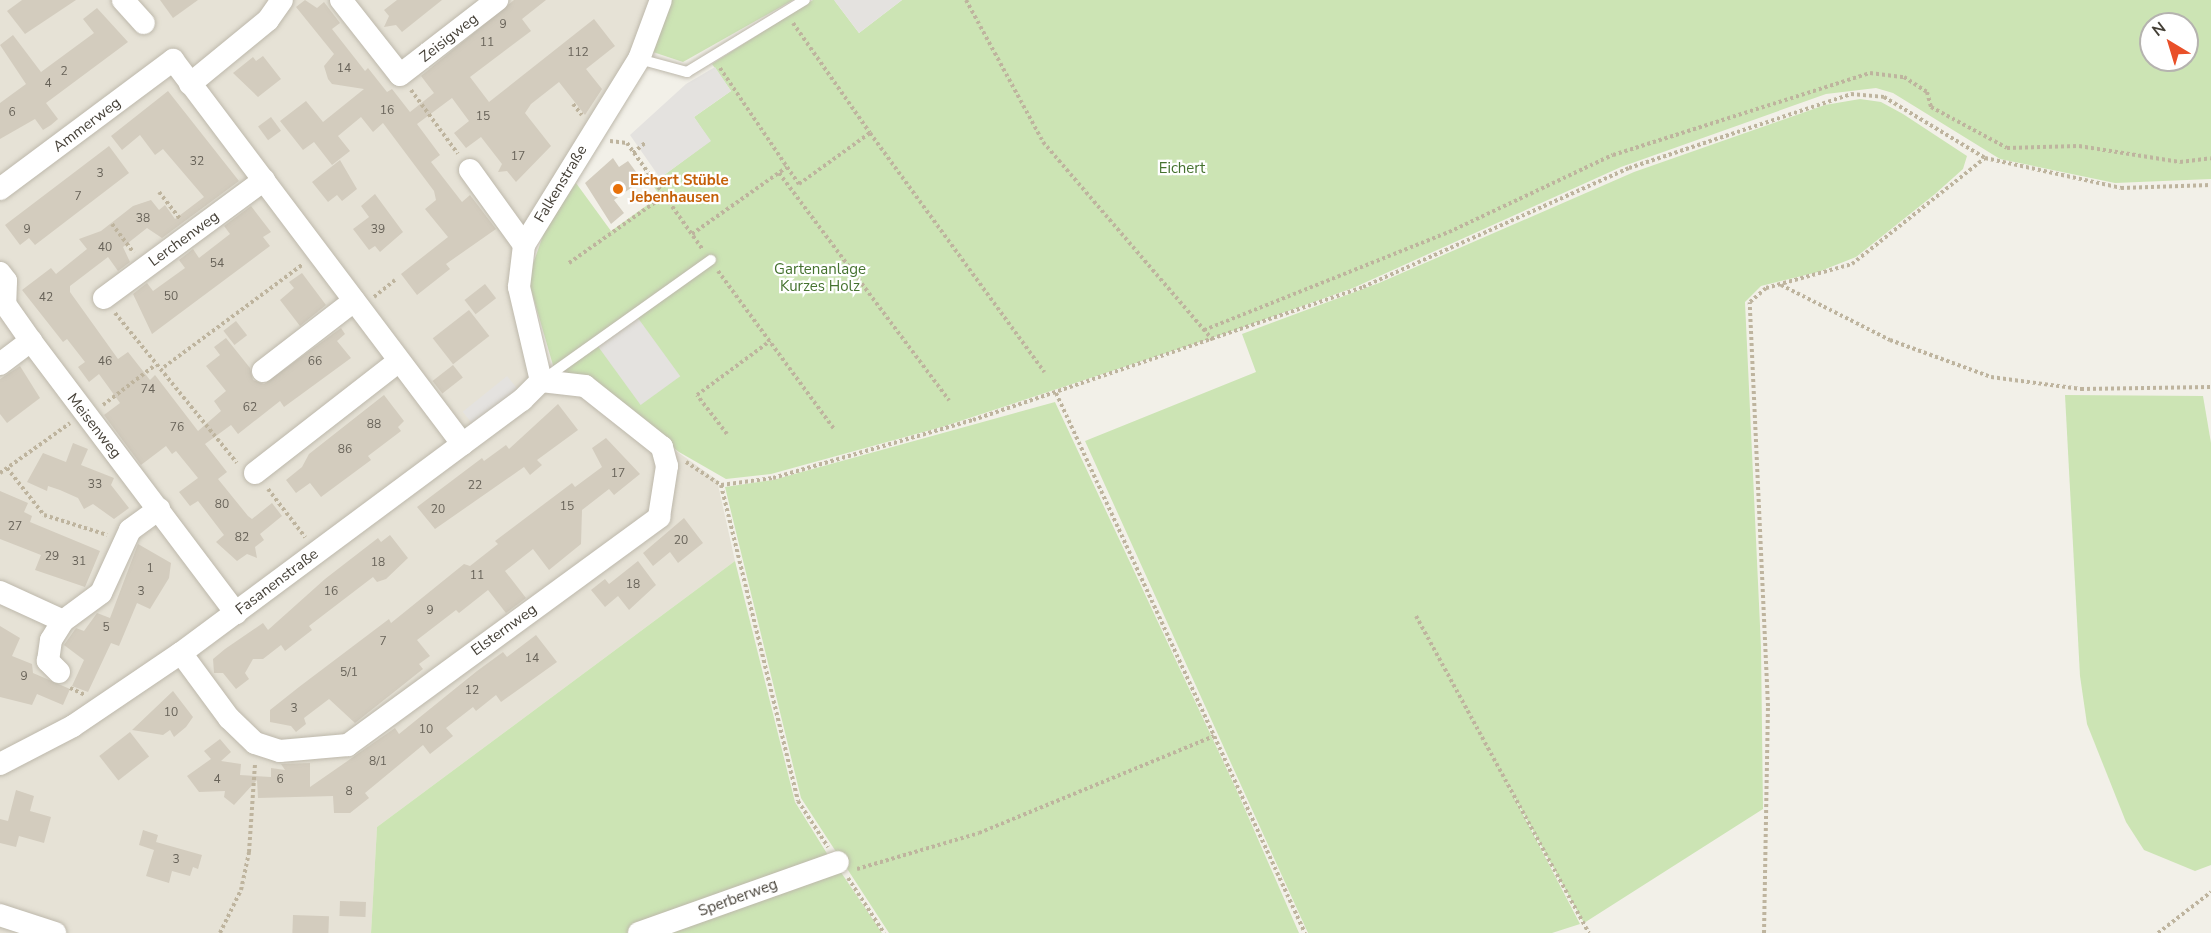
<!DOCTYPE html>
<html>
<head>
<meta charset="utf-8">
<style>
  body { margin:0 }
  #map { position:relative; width:2211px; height:933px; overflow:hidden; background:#f2f0e8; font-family:"Nunito Sans",sans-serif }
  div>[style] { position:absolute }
  .residential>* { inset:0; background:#e6e2d6 }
  .green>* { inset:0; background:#cce4b4 }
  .parking>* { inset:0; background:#e4e2df; transform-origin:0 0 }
  .building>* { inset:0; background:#d3ccbe; transform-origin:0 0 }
  .path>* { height:4px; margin-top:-2px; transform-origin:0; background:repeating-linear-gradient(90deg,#beb49e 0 3px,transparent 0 6px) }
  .roads { filter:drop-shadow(0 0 2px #bdb8ab) drop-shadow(0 0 2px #bdb8ab) }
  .service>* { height:10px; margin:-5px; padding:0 5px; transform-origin:5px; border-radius:5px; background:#fff }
  .minor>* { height:22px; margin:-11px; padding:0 11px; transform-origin:11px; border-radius:11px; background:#fff }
  .dots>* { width:16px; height:16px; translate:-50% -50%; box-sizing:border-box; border:3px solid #fff; border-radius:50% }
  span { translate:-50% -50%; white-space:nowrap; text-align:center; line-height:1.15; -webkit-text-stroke:4.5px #fff; paint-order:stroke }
  .number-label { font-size:12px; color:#686359 }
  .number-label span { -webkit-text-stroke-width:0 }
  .street-label { font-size:15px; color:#454037 }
  .park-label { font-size:15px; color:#45722f }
  .food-label { font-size:15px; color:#c56008; font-weight:700 }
  .left { translate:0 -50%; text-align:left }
  .north { position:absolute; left:2139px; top:12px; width:60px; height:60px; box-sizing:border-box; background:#fff; border:2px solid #b5b3af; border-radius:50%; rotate:322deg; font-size:16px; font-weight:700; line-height:24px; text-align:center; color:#454037 }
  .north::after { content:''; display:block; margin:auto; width:21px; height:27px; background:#e95029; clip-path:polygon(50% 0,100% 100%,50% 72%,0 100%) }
</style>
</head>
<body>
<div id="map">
  <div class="residential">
    <i style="clip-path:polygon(0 0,661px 0,524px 245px,541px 381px,585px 386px,717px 480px,735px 561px,377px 827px,371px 933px,0 933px)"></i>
  </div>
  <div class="green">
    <i style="clip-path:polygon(665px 0,793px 0,683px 62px,647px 50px)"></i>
    <i style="clip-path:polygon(evenodd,813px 0,834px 0,859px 33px,902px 0,2211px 0,2211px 179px,2115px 183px,2000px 159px,1893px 93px,1876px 88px,1826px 94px,1621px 167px,1353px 288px,1218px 336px,945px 426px,771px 474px,726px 479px,679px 452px,586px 380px,557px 379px,530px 286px,533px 264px,546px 227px,576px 183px,611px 231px,660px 196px,652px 184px,710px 141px,694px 117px,731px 91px,712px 64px,813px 0,2151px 24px,2187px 24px,2187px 60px,2151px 60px,2151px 24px)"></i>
    <i style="clip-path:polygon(1860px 99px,1881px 102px,1903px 114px,1967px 156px,1963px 169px,1935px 194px,1856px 257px,1818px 272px,1761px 286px,1745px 302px,1761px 647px,1763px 809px,1584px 923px,1504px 778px,1580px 924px,1552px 933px,1308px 933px,1085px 441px,1256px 372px,1242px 334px,1379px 283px,1634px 172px,1825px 105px)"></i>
    <i style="clip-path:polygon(2065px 395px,2203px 396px,2211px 443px,2211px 865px,2195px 871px,2144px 850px,2126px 822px,2087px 724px,2080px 676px)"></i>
    <i style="clip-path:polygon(1055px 402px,1237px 791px,1299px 933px,889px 933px,801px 798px,725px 487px,773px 480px)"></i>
    <i style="clip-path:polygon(735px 561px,795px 802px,831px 860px,632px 933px,371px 933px,377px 827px)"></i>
    <i style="clip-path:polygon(836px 865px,882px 933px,640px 933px)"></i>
  </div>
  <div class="parking">
    <i style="clip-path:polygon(834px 0,902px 0,859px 33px)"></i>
    <i style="clip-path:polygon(715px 67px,731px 91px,694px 117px,711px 141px,660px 178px,630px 135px,686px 84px)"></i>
    <i style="left:635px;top:314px;width:77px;height:49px;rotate:54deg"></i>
    <i style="left:507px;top:376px;width:19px;height:57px;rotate:51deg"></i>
  </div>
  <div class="building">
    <i style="clip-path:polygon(22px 0,76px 0,25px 34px,7px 11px)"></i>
    <i style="clip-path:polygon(160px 0,198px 0,173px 18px)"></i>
    <i style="clip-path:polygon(305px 0,317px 8px,324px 2px,340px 23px,332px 29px,365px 71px,368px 68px,387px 92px,392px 89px,410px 112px,434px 93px,421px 76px,514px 0,546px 0,522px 19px,531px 31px,470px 77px,489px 102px,594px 19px,615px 46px,586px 69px,602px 89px,585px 115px,559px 82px,531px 104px,525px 113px,551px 146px,516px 182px,507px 171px,498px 172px,502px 164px,481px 137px,466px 148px,454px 133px,469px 121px,452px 98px,417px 124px,440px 155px,431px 162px,462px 202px,470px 195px,496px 229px,446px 264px,450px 269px,417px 295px,401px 274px,448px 237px,425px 209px,436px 200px,434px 191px,383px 123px,373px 132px,361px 117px,338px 136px,350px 151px,332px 165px,314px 142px,303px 150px,280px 121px,306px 101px,323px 122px,364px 89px,332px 84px,328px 79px,324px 66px,334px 54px,296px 7px)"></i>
    <i style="clip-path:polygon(397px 0,442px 0,402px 32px,396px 25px,384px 27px,389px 16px,384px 10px)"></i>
    <i style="clip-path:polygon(97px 8px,128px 42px,46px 103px,58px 119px,51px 125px,43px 130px,35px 119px,0 139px,0 103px,26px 84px,0 45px,13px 35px,41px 72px,94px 33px,83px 19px)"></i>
    <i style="clip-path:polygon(263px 56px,281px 79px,258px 97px,233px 73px,253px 57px,256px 61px)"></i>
    <i style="clip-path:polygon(168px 91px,239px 181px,162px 238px,147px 228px,123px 247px,130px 262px,118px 271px,108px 257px,70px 286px,70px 292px,118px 359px,128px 352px,150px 380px,155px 375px,198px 431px,221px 411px,214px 401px,226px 391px,206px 366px,220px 355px,214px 347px,226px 338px,250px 368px,253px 380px,264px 384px,341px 328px,345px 334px,337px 341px,351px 358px,284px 407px,280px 401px,238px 434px,231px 425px,205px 444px,227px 472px,218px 479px,248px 516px,252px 519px,272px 503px,282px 516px,260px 534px,264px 540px,255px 547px,257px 558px,247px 554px,237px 561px,216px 542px,224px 535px,198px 501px,190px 506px,179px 492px,198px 478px,176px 451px,172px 454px,166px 446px,141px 465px,104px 415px,120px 403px,99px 374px,89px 382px,78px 367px,85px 362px,67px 339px,63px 342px,22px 290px,51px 268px,56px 274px,87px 249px,79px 239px,101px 231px,133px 206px,151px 200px,159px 210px,165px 205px,175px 219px,204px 197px,163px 149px,155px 155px,140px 135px,122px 150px,111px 136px)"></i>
    <i style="left:271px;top:117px;width:17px;height:16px;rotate:54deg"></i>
    <i style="clip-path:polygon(109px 146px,129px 173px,35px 245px,29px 238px,20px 245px,5px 225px)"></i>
    <i style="clip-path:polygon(613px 158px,619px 167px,628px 161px,642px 180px,614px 200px,624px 213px,611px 224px,585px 183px)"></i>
    <i style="clip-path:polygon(340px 160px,357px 189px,342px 201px,337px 195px,328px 202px,312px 182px)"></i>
    <i style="clip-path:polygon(375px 194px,403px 232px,380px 252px,375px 246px,369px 250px,353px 229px,369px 217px,361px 206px)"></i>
    <i style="clip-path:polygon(251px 206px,271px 232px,263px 237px,270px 246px,152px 334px,133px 294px,147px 283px,153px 291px,185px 268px,179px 260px,193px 249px,199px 258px,230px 234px,224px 226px)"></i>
    <i style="clip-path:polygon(302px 273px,326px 305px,300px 326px,280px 300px,294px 288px,289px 282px)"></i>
    <i style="left:485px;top:284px;width:18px;height:26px;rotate:52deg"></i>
    <i style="left:469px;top:310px;width:33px;height:46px;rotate:52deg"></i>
    <i style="left:236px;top:321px;width:18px;height:16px;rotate:52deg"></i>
    <i style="left:453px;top:365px;width:16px;height:26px;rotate:52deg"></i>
    <i style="clip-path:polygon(20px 366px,40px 398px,7px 423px,0 414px,0 379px)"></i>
    <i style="clip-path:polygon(384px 395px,404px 421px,398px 427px,401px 431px,368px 456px,371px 460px,321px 497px,310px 483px,296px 493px,286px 480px,302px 467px,309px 454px)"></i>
    <i style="clip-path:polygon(558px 404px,578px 430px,537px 460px,542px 465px,530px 475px,524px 467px,435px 529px,417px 507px,482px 458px,484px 461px,506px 445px,509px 449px)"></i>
    <i style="clip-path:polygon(606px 438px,640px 474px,614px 495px,609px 489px,582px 510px,581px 544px,549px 570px,533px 549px,505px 571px,526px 598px,506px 613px,488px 590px,459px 613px,456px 610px,417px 640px,430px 656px,419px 664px,423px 669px,355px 723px,329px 699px,304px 718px,306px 724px,296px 732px,291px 726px,270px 722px,270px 710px,299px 687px,389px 619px,391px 623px,464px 564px,470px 566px,498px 544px,495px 541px,572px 483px,575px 487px,602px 467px,592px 448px)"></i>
    <i style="clip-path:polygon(73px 443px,88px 449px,81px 465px,114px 478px,111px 485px,129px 508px,114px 519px,93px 504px,84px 509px,78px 498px,60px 490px,48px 486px,47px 491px,27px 482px,43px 453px,66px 462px)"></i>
    <i style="clip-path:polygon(0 491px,28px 503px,24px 512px,32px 516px,30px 522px,100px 551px,85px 587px,35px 570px,41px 555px,0 539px)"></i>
    <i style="clip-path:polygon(684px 518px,703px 543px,678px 563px,670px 552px,653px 566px,643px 553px)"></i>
    <i style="clip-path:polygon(390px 535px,408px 558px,386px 579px,377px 582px,373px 577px,309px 626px,312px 630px,285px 651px,281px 645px,263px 659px,253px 659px,245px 673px,249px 679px,236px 689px,223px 673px,214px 673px,213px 659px,225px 649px,263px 623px,268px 630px,325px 579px,378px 538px,381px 542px)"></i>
    <i style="clip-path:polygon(138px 544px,171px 563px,169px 578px,150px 609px,137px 603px,119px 646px,111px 643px,88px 692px,72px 686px,84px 660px,64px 645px,76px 628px,84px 631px,97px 613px,110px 618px)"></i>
    <i style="clip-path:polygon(638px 561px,656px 585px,629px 610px,618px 596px,605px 607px,591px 590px,605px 579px,609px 584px)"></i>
    <i style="clip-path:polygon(0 626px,20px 638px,12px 656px,32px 664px,33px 673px,70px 689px,63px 705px,37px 694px,32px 705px,0 697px)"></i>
    <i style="clip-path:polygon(536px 635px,557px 662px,501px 702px,496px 695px,476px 711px,473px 707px,446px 728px,453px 736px,430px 754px,423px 745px,365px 793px,369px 798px,350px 813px,334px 813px,333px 796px,258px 798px,257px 780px,234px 805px,224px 797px,225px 791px,199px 792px,187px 776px,211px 759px,204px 751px,220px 739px,231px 752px,221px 761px,241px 764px,240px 775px,271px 777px,271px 768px,285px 770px,281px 764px,310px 763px,310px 787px,395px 728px,399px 734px,477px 671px,503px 652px,507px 657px)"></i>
    <i style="clip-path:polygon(173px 691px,193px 717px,186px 727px,174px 737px,170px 730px,163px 735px,132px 730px)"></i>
    <i style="left:130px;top:732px;width:31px;height:39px;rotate:52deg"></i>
    <i style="clip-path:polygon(16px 790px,34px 796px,30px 811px,51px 817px,44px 843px,19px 836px,16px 847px,0 843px,0 819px,8px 821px)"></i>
    <i style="clip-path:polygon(143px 830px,158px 835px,156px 842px,202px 855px,198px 869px,193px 867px,190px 876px,172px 871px,169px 883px,146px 876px,154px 850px,139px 845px)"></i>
    <i style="left:340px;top:901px;width:26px;height:15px;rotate:2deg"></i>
    <i style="left:293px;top:915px;width:36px;height:18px;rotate:2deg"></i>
  </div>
  <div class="path">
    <i style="left:966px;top:0;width:162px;rotate:61.5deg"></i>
    <i style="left:1043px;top:142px;width:261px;rotate:49.4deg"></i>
    <i style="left:793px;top:23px;width:134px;rotate:55deg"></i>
    <i style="left:720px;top:68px;width:120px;rotate:55.9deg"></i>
    <i style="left:411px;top:90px;width:79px;rotate:53.7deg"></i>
    <i style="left:573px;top:104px;width:14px;rotate:51deg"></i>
    <i style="left:610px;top:141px;width:17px;rotate:7deg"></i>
    <i style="left:627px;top:143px;width:131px;rotate:54.6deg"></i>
    <i style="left:633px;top:153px;width:16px;rotate:-40deg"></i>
    <i style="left:779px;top:173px;width:284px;rotate:53.2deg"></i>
    <i style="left:159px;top:192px;width:34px;rotate:52deg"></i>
    <i style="left:112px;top:224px;width:36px;rotate:53deg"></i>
    <i style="left:692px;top:234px;width:116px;rotate:-35.2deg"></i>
    <i style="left:787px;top:167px;width:21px;rotate:55deg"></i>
    <i style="left:799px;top:184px;width:87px;rotate:-35.7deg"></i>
    <i style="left:870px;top:133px;width:296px;rotate:53.9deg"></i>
    <i style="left:569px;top:263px;width:116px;rotate:-35.2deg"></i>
    <i style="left:718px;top:271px;width:197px;rotate:53.7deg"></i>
    <i style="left:1781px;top:285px;width:122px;rotate:26.8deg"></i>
    <i style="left:1890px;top:340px;width:108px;rotate:20.1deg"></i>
    <i style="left:1991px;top:377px;width:91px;rotate:7.6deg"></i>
    <i style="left:2081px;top:389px;width:130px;rotate:-0.9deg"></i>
    <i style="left:374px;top:297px;width:27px;rotate:-39deg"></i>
    <i style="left:115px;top:313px;width:193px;rotate:50.9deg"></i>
    <i style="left:1204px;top:330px;width:264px;rotate:-21.8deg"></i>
    <i style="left:1449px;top:232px;width:181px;rotate:-25.2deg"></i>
    <i style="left:1613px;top:155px;width:270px;rotate:-17.7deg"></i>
    <i style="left:1870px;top:73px;width:34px;rotate:7deg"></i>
    <i style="left:1904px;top:77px;width:27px;rotate:33deg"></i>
    <i style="left:1927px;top:92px;width:16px;rotate:75deg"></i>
    <i style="left:1931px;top:107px;width:86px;rotate:28.3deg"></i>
    <i style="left:2007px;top:148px;width:72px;rotate:-1.6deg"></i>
    <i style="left:2079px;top:146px;width:102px;rotate:9deg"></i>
    <i style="left:2180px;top:162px;width:31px;rotate:-7deg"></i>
    <i style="left:164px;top:367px;width:173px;rotate:-36.5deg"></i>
    <i style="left:1056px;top:393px;width:595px;rotate:65.25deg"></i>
    <i style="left:103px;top:405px;width:64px;rotate:-37.4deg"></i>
    <i style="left:727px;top:434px;width:49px;rotate:-127.6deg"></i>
    <i style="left:697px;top:395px;width:91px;rotate:-36.5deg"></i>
    <i style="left:686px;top:462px;width:42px;rotate:33.3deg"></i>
    <i style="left:721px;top:485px;width:52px;rotate:-7.7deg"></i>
    <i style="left:773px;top:478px;width:208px;rotate:-16.2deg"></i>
    <i style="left:973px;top:420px;width:412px;rotate:-18.8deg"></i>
    <i style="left:1363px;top:287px;width:291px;rotate:-24.1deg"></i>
    <i style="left:1629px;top:168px;width:234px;rotate:-18.4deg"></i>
    <i style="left:1851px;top:94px;width:33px;rotate:5deg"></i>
    <i style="left:1884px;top:97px;width:118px;rotate:31.1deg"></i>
    <i style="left:1985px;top:158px;width:139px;rotate:12.4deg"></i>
    <i style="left:2121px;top:188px;width:90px;rotate:-1.9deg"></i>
    <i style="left:7px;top:468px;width:60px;rotate:51.8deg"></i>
    <i style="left:44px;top:515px;width:66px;rotate:17.6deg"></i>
    <i style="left:0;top:473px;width:86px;rotate:-35.5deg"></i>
    <i style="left:721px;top:485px;width:325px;rotate:76.3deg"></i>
    <i style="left:798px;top:801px;width:55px;rotate:56.9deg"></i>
    <i style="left:268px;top:489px;width:61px;rotate:52.4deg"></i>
    <i style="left:1416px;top:616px;width:361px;rotate:61.4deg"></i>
    <i style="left:70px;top:688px;width:17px;rotate:25deg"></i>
    <i style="left:857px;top:869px;width:127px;rotate:-16.4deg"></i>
    <i style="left:979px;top:833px;width:254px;rotate:-22.4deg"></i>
    <i style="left:848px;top:878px;width:66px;rotate:56.8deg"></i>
    <i style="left:220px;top:933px;width:48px;rotate:-64deg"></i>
    <i style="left:241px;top:890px;width:39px;rotate:-78deg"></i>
    <i style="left:249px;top:852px;width:89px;rotate:-86.1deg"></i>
    <i style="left:1764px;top:933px;width:227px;rotate:-89deg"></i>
    <i style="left:1768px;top:706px;width:404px;rotate:-92.6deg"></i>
    <i style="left:1750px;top:302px;width:21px;rotate:-41deg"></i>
    <i style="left:1766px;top:288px;width:89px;rotate:-15.6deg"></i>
    <i style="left:1852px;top:264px;width:170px;rotate:-38.6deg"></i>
    <i style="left:2158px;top:933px;width:67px;rotate:-37.7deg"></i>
  </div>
  <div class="roads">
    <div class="service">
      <i style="left:639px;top:59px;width:50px;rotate:15.2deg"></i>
      <i style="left:687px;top:72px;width:138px;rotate:-31.4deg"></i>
      <i style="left:544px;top:379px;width:205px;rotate:-35.5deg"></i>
    </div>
    <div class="minor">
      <i style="left:123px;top:0;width:31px;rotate:48deg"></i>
      <i style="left:341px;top:0;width:95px;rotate:51.8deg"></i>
      <i style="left:400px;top:75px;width:123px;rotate:-37.7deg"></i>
      <i style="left:190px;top:84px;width:101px;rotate:-39.4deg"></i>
      <i style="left:268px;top:20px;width:24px;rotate:-55deg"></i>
      <i style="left:470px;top:170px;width:92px;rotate:54.2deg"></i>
      <i style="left:0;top:189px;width:216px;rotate:-36.7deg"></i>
      <i style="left:173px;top:60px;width:481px;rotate:53deg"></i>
      <i style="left:0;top:273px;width:10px;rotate:53deg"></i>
      <i style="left:6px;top:281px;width:23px;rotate:92deg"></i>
      <i style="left:5px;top:304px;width:45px;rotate:54.9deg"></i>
      <i style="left:31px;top:341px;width:341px;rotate:53deg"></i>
      <i style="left:104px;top:298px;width:199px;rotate:-36.4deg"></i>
      <i style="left:0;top:364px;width:39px;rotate:-37deg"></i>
      <i style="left:263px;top:371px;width:115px;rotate:-37.6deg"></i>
      <i style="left:541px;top:381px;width:97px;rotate:-103.2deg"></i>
      <i style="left:519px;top:287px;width:42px;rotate:-83.2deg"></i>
      <i style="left:524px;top:245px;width:219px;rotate:-58.3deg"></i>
      <i style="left:639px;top:59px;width:63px;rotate:-69.6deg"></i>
      <i style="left:255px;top:473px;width:182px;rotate:-37.9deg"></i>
      <i style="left:0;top:592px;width:69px;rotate:24.7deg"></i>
      <i style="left:63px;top:621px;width:47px;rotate:-36.4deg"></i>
      <i style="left:101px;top:593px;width:69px;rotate:-65.3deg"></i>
      <i style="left:130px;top:530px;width:36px;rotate:-36deg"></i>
      <i style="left:181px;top:653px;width:81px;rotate:53.6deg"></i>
      <i style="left:229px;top:718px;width:36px;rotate:44deg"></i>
      <i style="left:255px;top:743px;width:26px;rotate:18deg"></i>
      <i style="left:280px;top:751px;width:68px;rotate:-5deg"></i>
      <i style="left:348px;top:745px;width:386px;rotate:-36.2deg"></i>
      <i style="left:659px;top:517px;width:52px;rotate:-81.1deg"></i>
      <i style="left:667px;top:466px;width:20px;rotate:-105deg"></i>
      <i style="left:662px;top:447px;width:98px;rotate:-141.6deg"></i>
      <i style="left:585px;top:386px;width:44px;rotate:-173.5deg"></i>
      <i style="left:59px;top:672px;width:16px;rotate:-135deg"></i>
      <i style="left:48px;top:661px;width:21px;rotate:-82deg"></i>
      <i style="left:51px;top:640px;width:22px;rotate:-58deg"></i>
      <i style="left:0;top:764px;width:82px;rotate:-27.5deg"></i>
      <i style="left:73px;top:726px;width:130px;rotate:-34.1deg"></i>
      <i style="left:181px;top:653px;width:425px;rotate:-36.6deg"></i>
      <i style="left:522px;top:400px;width:27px;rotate:-45deg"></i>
      <i style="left:0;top:915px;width:58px;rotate:18.1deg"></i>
      <i style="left:639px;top:933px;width:211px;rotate:-19.6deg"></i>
    </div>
  </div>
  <div class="dots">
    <i style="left:618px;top:189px;background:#e8710a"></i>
  </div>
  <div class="number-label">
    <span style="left:503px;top:25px">9</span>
    <span style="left:487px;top:43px">11</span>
    <span style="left:578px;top:53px">112</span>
    <span style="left:344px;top:69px">14</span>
    <span style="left:64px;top:72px">2</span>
    <span style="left:48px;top:84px">4</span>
    <span style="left:387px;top:111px">16</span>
    <span style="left:12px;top:113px">6</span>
    <span style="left:483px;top:117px">15</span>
    <span style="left:518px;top:157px">17</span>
    <span style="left:197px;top:162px">32</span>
    <span style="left:100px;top:174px">3</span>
    <span style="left:78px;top:197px">7</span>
    <span style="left:143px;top:219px">38</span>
    <span style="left:27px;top:230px">9</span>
    <span style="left:378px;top:230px">39</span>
    <span style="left:105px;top:248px">40</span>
    <span style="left:217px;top:264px">54</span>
    <span style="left:171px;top:297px">50</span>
    <span style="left:46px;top:298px">42</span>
    <span style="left:105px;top:362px">46</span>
    <span style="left:315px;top:362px">66</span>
    <span style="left:148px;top:390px">74</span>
    <span style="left:250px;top:408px">62</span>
    <span style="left:374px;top:425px">88</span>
    <span style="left:177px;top:428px">76</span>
    <span style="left:345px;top:450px">86</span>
    <span style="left:618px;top:474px">17</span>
    <span style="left:95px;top:485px">33</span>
    <span style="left:475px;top:486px">22</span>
    <span style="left:222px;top:505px">80</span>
    <span style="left:567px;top:507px">15</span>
    <span style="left:438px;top:510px">20</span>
    <span style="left:15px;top:527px">27</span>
    <span style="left:242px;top:538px">82</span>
    <span style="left:681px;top:541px">20</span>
    <span style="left:52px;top:557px">29</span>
    <span style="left:79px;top:562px">31</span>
    <span style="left:378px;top:563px">18</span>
    <span style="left:150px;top:569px">1</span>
    <span style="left:477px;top:576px">11</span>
    <span style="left:633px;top:585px">18</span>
    <span style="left:141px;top:592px">3</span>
    <span style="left:331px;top:592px">16</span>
    <span style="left:430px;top:611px">9</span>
    <span style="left:106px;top:628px">5</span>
    <span style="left:383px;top:642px">7</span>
    <span style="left:532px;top:659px">14</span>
    <span style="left:349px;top:673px">5/1</span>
    <span style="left:24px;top:677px">9</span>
    <span style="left:472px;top:691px">12</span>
    <span style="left:294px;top:709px">3</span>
    <span style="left:171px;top:713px">10</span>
    <span style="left:426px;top:730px">10</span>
    <span style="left:378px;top:762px">8/1</span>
    <span style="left:217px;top:780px">4</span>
    <span style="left:280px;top:780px">6</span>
    <span style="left:349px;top:792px">8</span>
    <span style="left:176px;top:860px">3</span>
  </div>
  <div class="street-label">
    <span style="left:449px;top:38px;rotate:-38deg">Zeisigweg</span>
    <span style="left:87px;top:125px;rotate:-37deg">Ammerweg</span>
    <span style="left:561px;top:184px;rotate:-59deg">Falkenstraße</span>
    <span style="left:184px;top:239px;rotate:-36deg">Lerchenweg</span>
    <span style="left:94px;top:426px;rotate:52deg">Meisenweg</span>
    <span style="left:277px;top:582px;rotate:-37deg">Fasanenstraße</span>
    <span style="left:504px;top:630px;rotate:-36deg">Elsternweg</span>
    <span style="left:738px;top:898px;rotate:-20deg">Sperberweg</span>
  </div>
  <div class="park-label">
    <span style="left:1182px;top:169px">Eichert</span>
    <span style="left:820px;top:278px">Gartenanlage<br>Kurzes Holz</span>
  </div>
  <div class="food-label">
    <span class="left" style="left:630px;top:189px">Eichert Stüble<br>Jebenhausen</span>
  </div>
  <div class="north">N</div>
</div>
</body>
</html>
